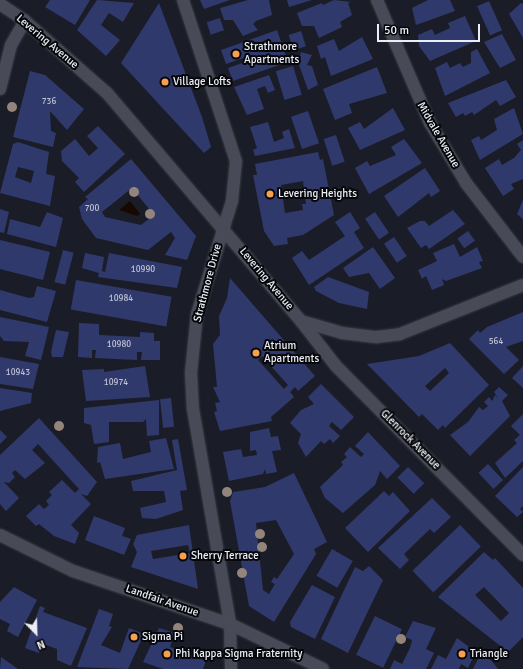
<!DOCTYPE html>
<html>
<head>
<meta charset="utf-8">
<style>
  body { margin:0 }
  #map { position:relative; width:523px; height:669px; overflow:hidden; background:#1a1d27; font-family:Signika,sans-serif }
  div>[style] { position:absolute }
  .water>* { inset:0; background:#170900 }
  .building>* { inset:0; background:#30396c; transform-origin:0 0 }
  .roads { filter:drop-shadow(0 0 1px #383a42) drop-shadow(0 0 1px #383a42) }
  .street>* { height:12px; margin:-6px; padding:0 6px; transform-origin:6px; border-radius:6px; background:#484b57 }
  .trees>* { width:10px; height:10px; margin:-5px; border-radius:50%; background:#94857c }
  .dots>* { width:11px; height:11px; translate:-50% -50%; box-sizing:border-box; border:2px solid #06070b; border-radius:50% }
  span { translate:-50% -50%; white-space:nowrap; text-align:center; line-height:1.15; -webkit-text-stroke:4px #06070b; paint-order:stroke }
  .number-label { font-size:9px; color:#bdc1d3 }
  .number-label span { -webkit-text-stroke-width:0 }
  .street-label { font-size:11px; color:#eceef5 }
  .poi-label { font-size:11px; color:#eceef5 }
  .left { translate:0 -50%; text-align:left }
  .north { position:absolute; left:16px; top:613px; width:40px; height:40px; -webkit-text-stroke:3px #06070b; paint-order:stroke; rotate:157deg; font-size:11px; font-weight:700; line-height:16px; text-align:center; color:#eceef5 }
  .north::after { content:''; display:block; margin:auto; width:14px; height:18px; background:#eceef5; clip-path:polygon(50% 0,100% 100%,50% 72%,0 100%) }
  .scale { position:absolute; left:377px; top:24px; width:103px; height:18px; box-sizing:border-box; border:2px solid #eceef5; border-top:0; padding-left:5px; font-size:12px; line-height:14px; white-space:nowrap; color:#eceef5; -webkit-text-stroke:3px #06070b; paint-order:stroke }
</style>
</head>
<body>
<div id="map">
  <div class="water">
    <i style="clip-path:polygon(130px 201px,140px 214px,137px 216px,119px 210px)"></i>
  </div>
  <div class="building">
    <i style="clip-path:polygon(50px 0,90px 0,75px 25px,45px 7px)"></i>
    <i style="clip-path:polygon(97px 0,134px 3px,123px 22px,109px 13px,101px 25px,120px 40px,106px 56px,77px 30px)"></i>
    <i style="clip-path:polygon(200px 0,230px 0,204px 9px)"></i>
    <i style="clip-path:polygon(248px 0,269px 0,272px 15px,256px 21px,253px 24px,258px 30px,243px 36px,233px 20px,224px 20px,220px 8px)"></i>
    <i style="clip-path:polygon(287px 0,312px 0,289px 7px)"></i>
    <i style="clip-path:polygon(334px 0,351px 2px,348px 3px,352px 15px,340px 22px,342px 27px,319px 38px,314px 26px,302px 26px,297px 13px,322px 3px,325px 10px,323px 5px)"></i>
    <i style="clip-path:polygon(428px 0,450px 0,455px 11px,416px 25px,412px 8px)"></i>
    <i style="left:489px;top:1px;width:32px;height:13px;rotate:66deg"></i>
    <i style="clip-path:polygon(159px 3px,202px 117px,211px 147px,204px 153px,121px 63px)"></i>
    <i style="clip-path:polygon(521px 3px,523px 4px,523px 38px,509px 14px)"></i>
    <i style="clip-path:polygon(465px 16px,476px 41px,430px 61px,419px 46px,418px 35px,432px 29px,435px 35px,450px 28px,448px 23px)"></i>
    <i style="left:220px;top:18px;width:13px;height:14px;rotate:72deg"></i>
    <i style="clip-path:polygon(277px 30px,288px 62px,233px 81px,228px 68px,248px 61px,246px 57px,226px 64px,221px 50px)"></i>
    <i style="left:301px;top:31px;width:16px;height:13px;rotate:72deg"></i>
    <i style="clip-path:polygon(502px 34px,516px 60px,500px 68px,484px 42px)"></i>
    <i style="clip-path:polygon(362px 37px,373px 59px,331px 76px,325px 57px,321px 59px,317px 46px,334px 39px,339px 51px)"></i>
    <i style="clip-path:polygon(477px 49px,490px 73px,445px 96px,435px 68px,447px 62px,450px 68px,460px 63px,463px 67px,471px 63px,471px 52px)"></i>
    <i style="clip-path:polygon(301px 52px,312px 55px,307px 65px,312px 66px,318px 85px,308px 90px,298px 62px)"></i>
    <i style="left:293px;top:66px;width:30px;height:18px;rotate:73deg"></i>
    <i style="clip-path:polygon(377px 67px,387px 93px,349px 104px,352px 113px,335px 120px,323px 89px)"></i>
    <i style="clip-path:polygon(30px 71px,45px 75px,84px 109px,67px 130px,50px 111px,51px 131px,56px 133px,53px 147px,13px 137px)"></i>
    <i style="clip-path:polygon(269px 75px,275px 90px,268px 93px,265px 86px,257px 89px,264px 109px,247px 115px,234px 87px)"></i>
    <i style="clip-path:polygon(506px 80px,516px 97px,500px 106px,496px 100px,474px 115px,472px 112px,465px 116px,463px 113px,456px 117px,448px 103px)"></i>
    <i style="clip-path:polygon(393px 108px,405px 130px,360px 150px,348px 128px,360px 122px,364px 129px)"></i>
    <i style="clip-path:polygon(514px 108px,523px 134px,480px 160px,471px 140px,479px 136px,481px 140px,497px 130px,494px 119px)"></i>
    <i style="left:308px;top:111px;width:34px;height:18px;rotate:71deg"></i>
    <i style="clip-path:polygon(268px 122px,274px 142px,284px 138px,282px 132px,289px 129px,295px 148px,255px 156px,253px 150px,257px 148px,250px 127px)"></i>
    <i style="clip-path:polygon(98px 126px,125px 154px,84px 192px,75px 182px,79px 178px,62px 161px,61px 151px,75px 139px,89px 156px,98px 148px,87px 136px)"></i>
    <i style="left:336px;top:135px;width:28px;height:13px;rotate:72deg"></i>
    <i style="clip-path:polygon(404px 139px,422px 163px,369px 194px,355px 168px,367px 161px,370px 166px,396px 155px,391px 147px)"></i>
    <i style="clip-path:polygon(523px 140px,523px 179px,511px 184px,514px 189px,503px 196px,485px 168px,499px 159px,502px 165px,514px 158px,521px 150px,517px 144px)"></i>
    <i style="clip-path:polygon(evenodd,18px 142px,49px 152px,46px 174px,55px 176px,50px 206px,0 193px,13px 144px,18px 142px,18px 167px,34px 171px,31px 183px,15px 177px,18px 167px)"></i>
    <i style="clip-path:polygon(evenodd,318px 152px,320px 160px,323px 159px,334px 215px,303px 235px,287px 238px,288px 244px,274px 246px,264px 231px,253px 175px,257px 175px,255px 164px,318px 152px,303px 181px,306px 204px,302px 204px,303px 210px,285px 213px,281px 185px,303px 181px)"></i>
    <i style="clip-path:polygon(evenodd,131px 159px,196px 236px,187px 260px,165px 255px,175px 238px,171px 232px,148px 250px,96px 238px,82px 219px,79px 207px,88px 199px,85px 197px,131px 159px,132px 188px,154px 215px,141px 225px,105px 217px,102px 212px,132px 188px)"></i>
    <i style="clip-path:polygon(425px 168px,440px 191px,431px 197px,429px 193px,398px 217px,384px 196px)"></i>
    <i style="clip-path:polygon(523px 200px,523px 219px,517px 214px)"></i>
    <i style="clip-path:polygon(0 209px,9px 212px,4px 233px,0 232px)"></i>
    <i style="clip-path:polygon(453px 210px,465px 224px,429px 249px,426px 245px,421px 248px,407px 228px,420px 221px,425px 221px,429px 226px)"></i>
    <i style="clip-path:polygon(47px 212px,63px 218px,56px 247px,7px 234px,10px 219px,40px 227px)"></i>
    <i style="clip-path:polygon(350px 212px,360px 228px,354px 232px,364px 248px,309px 285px,292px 258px,302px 251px,309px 260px,345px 236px,335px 222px)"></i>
    <i style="left:375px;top:212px;width:25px;height:12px;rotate:56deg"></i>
    <i style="left:468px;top:231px;width:12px;height:13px;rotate:55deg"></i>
    <i style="left:394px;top:237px;width:23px;height:12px;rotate:56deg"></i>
    <i style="clip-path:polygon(0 240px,50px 252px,43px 280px,0 269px)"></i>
    <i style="clip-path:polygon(454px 244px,460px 257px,477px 247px,483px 261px,479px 262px,482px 268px,446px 281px,442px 279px,444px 285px,432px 290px,426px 276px,422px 279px,418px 270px,437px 261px,433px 253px)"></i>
    <i style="clip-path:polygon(373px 247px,395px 278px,380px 289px,369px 273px,349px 277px,343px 268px)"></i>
    <i style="left:63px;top:250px;width:11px;height:33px;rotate:15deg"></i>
    <i style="clip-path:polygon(85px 253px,104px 257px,102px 271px,105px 272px,109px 253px,182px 267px,177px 288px,98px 277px,99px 273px,82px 268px)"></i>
    <i style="clip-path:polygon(328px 277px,369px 292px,367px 309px,339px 303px,316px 291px,314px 287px)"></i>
    <i style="clip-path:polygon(evenodd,230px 278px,315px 376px,298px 391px,295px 387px,290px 392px,294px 397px,271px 417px,272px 421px,220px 431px,214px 412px,217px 411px,215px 403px,220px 402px,213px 387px,217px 387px,213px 344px,220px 335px,219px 316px,227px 298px,230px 278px,262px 356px,288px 385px,284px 389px,258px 360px,262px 356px)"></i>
    <i style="left:76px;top:280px;width:97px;height:30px;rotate:10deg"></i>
    <i style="clip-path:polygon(37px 286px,56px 291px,47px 322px,0 310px,0 290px,29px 298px,34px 297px)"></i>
    <i style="clip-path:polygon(523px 312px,523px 341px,506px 347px,519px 360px,504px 374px,469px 339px,478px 330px,480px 333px,487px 327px)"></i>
    <i style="clip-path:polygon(0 317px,49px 327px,41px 360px,25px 356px,29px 342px,4px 341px,0 336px)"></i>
    <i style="clip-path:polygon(79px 323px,99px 324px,99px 335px,140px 337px,140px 332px,154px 333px,154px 341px,160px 341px,160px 360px,141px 360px,142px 352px,137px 352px,137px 360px,95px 358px,96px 350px,92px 350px,92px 358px,78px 357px)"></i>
    <i style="clip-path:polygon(56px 330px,69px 332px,63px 357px,52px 357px,51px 352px)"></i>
    <i style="clip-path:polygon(evenodd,450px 343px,489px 385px,445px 428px,443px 425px,438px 430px,422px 414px,419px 417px,367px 364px,419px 356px,450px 343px,445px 368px,449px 373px,430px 391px,425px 386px,445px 368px)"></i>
    <i style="clip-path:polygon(0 357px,39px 364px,33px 389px,0 384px)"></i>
    <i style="clip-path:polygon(145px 366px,150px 397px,86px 401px,82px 370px,104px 369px,104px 372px)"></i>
    <i style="clip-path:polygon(523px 366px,523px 388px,512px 378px)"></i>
    <i style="clip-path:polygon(321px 384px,354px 417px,341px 430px,332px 422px,329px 426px,340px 436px,333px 443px,330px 439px,324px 444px,321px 441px,306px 457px,298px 443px,301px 434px,290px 423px,301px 410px,314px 404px,308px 397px)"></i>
    <i style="clip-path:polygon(499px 387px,508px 395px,502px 401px,510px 416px,470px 456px,450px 435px,468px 422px,479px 407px,483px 410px,488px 406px,484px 402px,489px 397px,492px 401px,495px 395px,498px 398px,494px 392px)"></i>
    <i style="clip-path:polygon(0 388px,32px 393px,31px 403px,0 411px)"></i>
    <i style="left:171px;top:398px;width:29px;height:11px;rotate:84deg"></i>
    <i style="clip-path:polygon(159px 400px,159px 435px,147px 436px,146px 419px,143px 422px,109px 422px,109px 442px,94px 444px,91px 425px,84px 423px,84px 408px)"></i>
    <i style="clip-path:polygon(523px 414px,523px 461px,505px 478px,495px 463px,517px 443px,514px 440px,520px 435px,511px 426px)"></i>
    <i style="clip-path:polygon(39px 418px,97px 482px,87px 496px,81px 494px,91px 504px,71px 525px,79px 533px,75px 544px,54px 536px,39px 524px,36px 526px,26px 516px,39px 504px,44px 509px,49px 505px,46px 501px,52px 495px,49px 492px,62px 480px,75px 493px,79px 489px,38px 444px,32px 450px,45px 463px,25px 479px,15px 470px,12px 473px,15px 477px,9px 483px,4px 482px,19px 498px,6px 511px,0 504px,0 455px)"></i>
    <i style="clip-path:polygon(269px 428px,271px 437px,278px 436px,281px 450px,272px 451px,277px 472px,266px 474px,265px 469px,263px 474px,229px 481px,223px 452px,241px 449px,243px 457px,257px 455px,256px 450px,250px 451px,250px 432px)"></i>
    <i style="clip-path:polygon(0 430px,7px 437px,0 444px)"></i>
    <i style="clip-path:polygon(368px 432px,400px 466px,387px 479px,380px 471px,375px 485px,343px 513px,325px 498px,320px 487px,343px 465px,341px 462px,347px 457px,344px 454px,350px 447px,361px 457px,364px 454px,355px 446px)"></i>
    <i style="clip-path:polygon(166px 438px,174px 469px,105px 479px,100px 462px,97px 463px,98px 447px,120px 443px,123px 459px,151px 452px,149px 441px)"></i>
    <i style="clip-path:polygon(178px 439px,187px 490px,180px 491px,183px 510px,156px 519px,142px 518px,140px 508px,166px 502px,164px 491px,133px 491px,131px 481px,177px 470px,172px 440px)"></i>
    <i style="left:488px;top:464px;width:22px;height:13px;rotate:47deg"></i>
    <i style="left:408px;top:467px;width:23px;height:15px;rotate:45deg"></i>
    <i style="clip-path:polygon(523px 467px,523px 506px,520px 509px,523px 512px,517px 517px,495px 496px)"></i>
    <i style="clip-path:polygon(evenodd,294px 473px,327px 542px,314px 549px,316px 554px,274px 622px,249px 606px,230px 501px,233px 492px,265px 487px,294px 473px,276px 520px,294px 554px,277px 579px,274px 577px,271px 582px,275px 584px,269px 594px,263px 590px,256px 523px,276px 520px)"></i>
    <i style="clip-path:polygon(384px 491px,389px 496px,393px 492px,410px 511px,368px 552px,345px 528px)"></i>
    <i style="clip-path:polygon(432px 498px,451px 517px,434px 533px,430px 529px,404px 554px,409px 560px,400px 569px,378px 548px)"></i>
    <i style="clip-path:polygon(94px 516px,125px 528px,122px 536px,131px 539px,124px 555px,85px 540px)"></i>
    <i style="clip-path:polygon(evenodd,189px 525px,198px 589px,131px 567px,137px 552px,133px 544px,137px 535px,189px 525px,188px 545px,190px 553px,153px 559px,151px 551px,188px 545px)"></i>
    <i style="left:460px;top:525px;width:30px;height:66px;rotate:46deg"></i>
    <i style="left:332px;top:549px;width:24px;height:31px;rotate:30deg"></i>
    <i style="clip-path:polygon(evenodd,484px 552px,493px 560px,495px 558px,523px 588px,523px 637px,508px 652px,438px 597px,484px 552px,484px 587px,509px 613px,501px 621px,475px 595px,484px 587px)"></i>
    <i style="clip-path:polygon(369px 566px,383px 580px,348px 653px,321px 639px,355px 567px,363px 571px)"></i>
    <i style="clip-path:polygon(312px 585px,335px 597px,315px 639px,291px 627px,290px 622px)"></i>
    <i style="clip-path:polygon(14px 587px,37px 600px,18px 637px,7px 631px,10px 624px,0 619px,0 602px)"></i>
    <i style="clip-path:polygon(40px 606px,45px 608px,43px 612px,87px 628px,71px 666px,57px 660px,57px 649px,43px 644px,39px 653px,25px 648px)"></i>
    <i style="clip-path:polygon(99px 609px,113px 614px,109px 626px,112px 627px,101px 645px,120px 653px,129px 628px,144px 634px,128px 669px,77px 667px)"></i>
    <i style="left:375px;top:616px;width:30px;height:43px;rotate:26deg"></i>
    <i style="clip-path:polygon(413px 621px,436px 628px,426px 649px,434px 653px,426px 669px,390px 669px,394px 660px,402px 664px,410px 648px,412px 640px,405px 637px)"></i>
    <i style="clip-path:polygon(159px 628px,175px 633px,170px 647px,206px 661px,203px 669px,163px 669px,143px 662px)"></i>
    <i style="clip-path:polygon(457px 638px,476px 652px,468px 668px,461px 664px,459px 669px,431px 669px,438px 655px,446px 659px)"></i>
    <i style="clip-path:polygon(480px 655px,491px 660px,498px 669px,473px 669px)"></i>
    <i style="clip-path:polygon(1px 657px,18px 669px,0 669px)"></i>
  </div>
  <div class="roads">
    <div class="street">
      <i style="left:183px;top:0;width:169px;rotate:71.8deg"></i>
      <i style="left:236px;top:161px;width:40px;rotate:95.7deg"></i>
      <i style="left:232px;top:201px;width:118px;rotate:107.2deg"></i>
      <i style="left:197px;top:314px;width:59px;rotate:95.8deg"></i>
      <i style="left:191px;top:373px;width:36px;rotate:87deg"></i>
      <i style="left:193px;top:409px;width:218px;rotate:80.2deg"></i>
      <i style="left:230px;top:624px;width:45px;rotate:88.7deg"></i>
      <i style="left:377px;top:0;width:134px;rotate:66.7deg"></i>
      <i style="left:430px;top:123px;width:70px;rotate:59deg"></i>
      <i style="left:466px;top:183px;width:93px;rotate:52.4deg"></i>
      <i style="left:0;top:4px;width:30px;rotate:34deg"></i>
      <i style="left:25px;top:21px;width:109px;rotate:41.3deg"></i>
      <i style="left:107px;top:93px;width:299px;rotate:49.6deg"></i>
      <i style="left:301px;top:321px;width:43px;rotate:16.3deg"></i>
      <i style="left:342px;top:333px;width:35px;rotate:7deg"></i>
      <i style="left:377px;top:337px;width:23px;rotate:-7deg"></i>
      <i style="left:400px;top:334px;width:132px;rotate:-21.7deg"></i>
      <i style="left:0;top:89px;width:45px;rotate:-76deg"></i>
      <i style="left:11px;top:45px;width:28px;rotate:-60deg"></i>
      <i style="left:301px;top:321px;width:57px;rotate:52.1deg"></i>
      <i style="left:336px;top:366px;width:266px;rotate:45.3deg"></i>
      <i style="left:0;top:535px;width:81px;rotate:26.3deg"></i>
      <i style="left:73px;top:571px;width:166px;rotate:18.7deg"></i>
      <i style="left:230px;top:624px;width:103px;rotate:25.8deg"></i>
    </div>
  </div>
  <div class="trees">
    <i style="left:12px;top:107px"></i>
    <i style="left:134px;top:192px"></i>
    <i style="left:150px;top:214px"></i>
    <i style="left:59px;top:426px"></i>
    <i style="left:227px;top:492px"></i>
    <i style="left:260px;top:534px"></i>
    <i style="left:262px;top:547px"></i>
    <i style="left:242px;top:573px"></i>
    <i style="left:178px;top:628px"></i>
    <i style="left:401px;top:639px"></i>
  </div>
  <div class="dots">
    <i style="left:236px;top:54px;background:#f8a04b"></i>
    <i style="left:165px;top:82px;background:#f8a04b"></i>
    <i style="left:270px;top:194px;background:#f8a04b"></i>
    <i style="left:256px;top:353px;background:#f8a04b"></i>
    <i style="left:183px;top:556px;background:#f8a04b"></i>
    <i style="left:134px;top:637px;background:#f8a04b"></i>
    <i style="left:167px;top:654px;background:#f8a04b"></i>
    <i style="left:462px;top:654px;background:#f8a04b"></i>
  </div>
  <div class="number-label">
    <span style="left:49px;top:102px">736</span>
    <span style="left:92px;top:209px">700</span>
    <span style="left:143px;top:270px">10990</span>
    <span style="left:121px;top:299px">10984</span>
    <span style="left:496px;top:342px">564</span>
    <span style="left:119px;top:345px">10980</span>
    <span style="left:18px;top:373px">10943</span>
    <span style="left:116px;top:383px">10974</span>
  </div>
  <div class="street-label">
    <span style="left:47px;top:42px;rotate:40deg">Levering Avenue</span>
    <span style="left:438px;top:135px;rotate:60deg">Midvale Avenue</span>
    <span style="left:266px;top:279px;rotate:50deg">Levering Avenue</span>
    <span style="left:208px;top:283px;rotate:-75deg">Strathmore Drive</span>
    <span style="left:410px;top:440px;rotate:45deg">Glenrock Avenue</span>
    <span style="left:162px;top:601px;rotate:19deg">Landfair Avenue</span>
  </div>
  <div class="poi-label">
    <span class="left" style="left:244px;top:54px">Strathmore<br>Apartments</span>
    <span class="left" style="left:173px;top:82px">Village Lofts</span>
    <span class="left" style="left:278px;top:194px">Levering Heights</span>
    <span class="left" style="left:264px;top:353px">Atrium<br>Apartments</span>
    <span class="left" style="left:191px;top:556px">Sherry Terrace</span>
    <span class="left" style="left:142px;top:637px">Sigma Pi</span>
    <span class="left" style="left:175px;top:654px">Phi Kappa Sigma Fraternity</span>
    <span class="left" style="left:470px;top:654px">Triangle</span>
  </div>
  <div class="north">N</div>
  <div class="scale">50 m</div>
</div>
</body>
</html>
